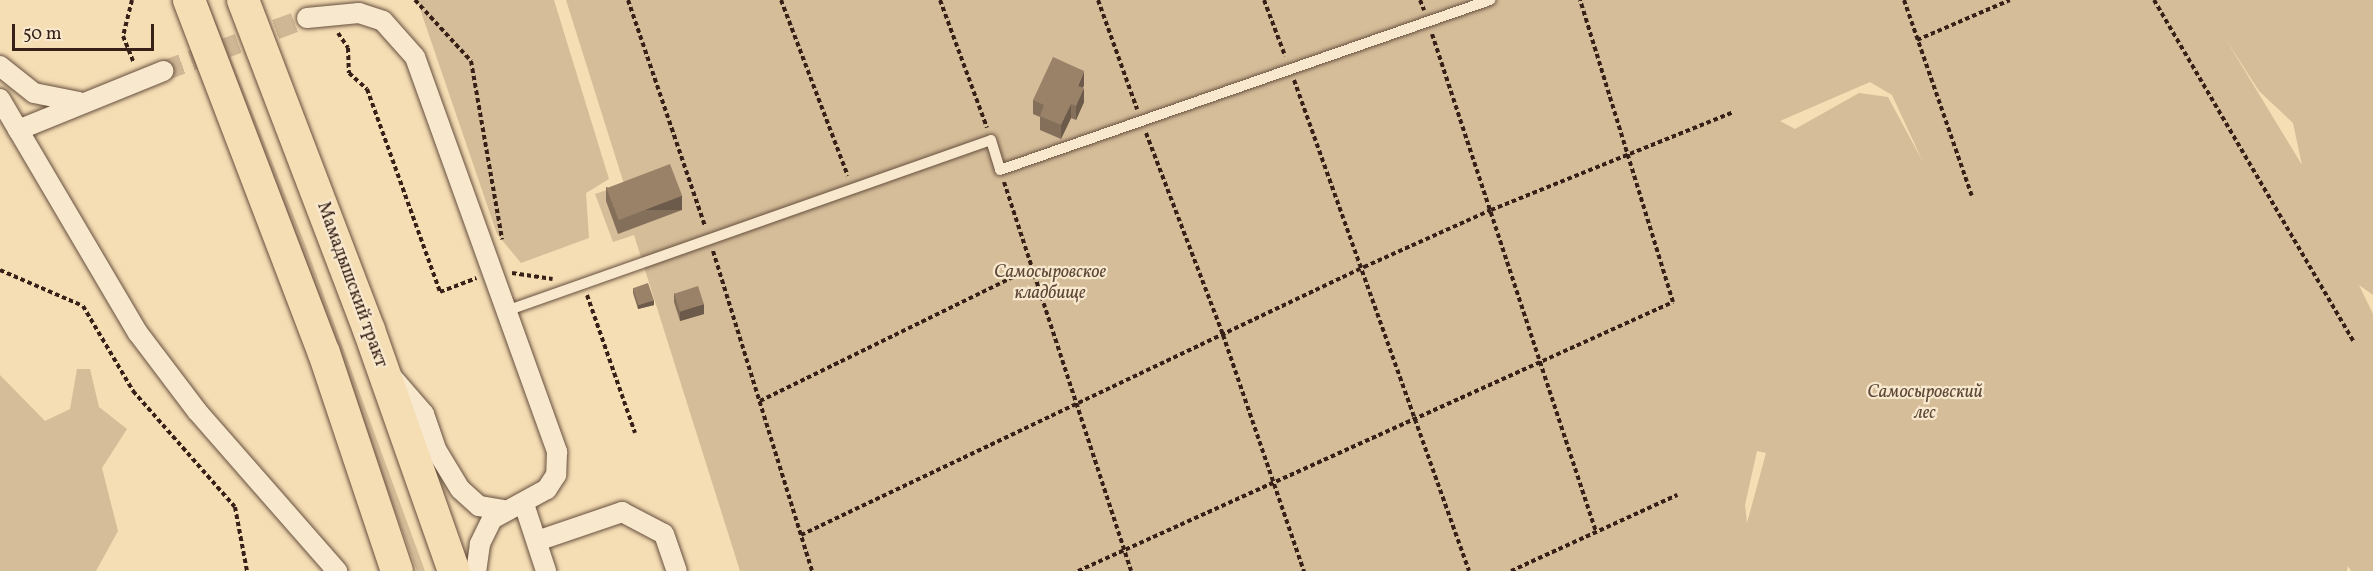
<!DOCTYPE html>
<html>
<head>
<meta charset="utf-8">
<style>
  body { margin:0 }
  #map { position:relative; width:2373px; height:571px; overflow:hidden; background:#f5ddb4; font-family:Vollkorn,serif }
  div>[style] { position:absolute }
  .green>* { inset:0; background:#d5bd99 }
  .minor-tunnel>* { height:20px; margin-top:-10px; transform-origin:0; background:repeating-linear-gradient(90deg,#cfb795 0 20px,transparent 0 30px) }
  .path>* { height:4px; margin-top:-2px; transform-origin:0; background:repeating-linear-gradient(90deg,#372017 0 4.5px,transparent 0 7.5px) }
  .roads { filter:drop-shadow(0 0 2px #664f3e) drop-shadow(0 0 2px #664f3e) }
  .service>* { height:10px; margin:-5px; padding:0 5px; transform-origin:5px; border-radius:5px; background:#f8e9ce }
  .minor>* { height:20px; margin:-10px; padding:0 10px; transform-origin:10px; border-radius:10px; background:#f8e9ce }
  .primary>* { height:32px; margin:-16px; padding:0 16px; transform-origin:16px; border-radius:16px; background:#f5ddb4 }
  .wall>* { inset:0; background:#84705a }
  .shaded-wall>* { inset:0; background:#6c5b4a; transform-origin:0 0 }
  .building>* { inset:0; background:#9a8269; transform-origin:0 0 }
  span { translate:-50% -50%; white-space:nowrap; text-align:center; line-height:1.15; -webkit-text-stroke:4.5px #f8e9ce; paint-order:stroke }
  .park-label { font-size:18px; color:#5e4738; font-style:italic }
  .street-label { font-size:18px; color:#372017 }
  .scale { position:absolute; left:12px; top:24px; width:142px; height:27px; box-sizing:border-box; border:3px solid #372017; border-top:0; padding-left:8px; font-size:18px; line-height:21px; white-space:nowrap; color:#372017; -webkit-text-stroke:4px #f8e9ce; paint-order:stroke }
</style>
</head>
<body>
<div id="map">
  <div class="green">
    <i style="clip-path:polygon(197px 0,207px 0,236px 71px,307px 249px,425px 571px,417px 571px,330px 335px)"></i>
    <i style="clip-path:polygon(417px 0,554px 0,609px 179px,586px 193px,589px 238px,521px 263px,497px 234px)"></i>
    <i style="clip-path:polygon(evenodd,566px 0,2373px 0,2373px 295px,2359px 285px,2373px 314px,2373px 571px,2351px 571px,2348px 566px,2347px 571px,740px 571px,634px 235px,613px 242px,595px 194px,624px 184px,566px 0,2225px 38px,2259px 91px,2293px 123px,2302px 165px,2225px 38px,566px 0,1870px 82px,1892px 95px,1923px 162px,1888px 97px,1859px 93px,1795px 129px,1780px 121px,1870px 82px,566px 0,1757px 451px,1766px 453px,1747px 523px,1745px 505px,1757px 451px)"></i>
    <i style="clip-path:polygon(77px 369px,90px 369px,99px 407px,127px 429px,102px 468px,118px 531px,96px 571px,0 571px,0 375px,45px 421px,70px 409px)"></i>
  </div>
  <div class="minor-tunnel">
    <i style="left:163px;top:71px;width:153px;rotate:-20.2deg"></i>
  </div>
  <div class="path">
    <i style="left:132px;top:0;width:37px;rotate:104deg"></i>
    <i style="left:123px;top:36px;width:29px;rotate:68deg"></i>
    <i style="left:415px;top:0;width:83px;rotate:47.4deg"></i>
    <i style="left:471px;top:61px;width:181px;rotate:80.1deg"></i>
    <i style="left:628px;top:0;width:239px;rotate:71.2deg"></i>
    <i style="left:781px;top:0;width:188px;rotate:69.2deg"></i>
    <i style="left:940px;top:0;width:136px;rotate:69.8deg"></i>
    <i style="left:1098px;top:0;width:116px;rotate:70.3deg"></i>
    <i style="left:1264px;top:0;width:60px;rotate:69.4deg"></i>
    <i style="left:1420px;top:0;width:11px;rotate:68deg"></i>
    <i style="left:1904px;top:0;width:207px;rotate:70.9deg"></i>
    <i style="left:2154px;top:0;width:395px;rotate:59.7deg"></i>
    <i style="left:338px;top:33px;width:18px;rotate:56deg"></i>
    <i style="left:348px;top:48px;width:25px;rotate:88deg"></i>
    <i style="left:349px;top:73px;width:24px;rotate:42deg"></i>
    <i style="left:367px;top:89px;width:216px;rotate:70.2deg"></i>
    <i style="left:440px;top:292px;width:39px;rotate:-21deg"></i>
    <i style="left:1432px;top:34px;width:524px;rotate:71.77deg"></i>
    <i style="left:1917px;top:40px;width:101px;rotate:-23.3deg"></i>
    <i style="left:1294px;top:80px;width:521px;rotate:70.38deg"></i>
    <i style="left:1146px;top:133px;width:216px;rotate:69.1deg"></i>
    <i style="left:1223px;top:335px;width:250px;rotate:71.1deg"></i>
    <i style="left:1004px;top:182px;width:409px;rotate:71.9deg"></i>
    <i style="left:713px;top:251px;width:335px;rotate:72.8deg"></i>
    <i style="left:0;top:270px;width:90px;rotate:23.4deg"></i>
    <i style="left:83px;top:306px;width:99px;rotate:59.5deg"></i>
    <i style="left:133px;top:391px;width:154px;rotate:48.7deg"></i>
    <i style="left:235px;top:507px;width:65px;rotate:79.4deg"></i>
    <i style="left:512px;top:273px;width:41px;rotate:8.3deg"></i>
    <i style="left:587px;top:295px;width:146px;rotate:70.8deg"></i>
    <i style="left:760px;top:401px;width:303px;rotate:-26.1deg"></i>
    <i style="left:801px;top:535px;width:624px;rotate:-25.46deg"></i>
    <i style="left:1364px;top:267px;width:139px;rotate:-24.2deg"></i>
    <i style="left:1491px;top:210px;width:262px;rotate:-22deg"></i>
    <i style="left:1078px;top:571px;width:653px;rotate:-24.33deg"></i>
    <i style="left:1673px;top:302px;width:316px;rotate:-107.1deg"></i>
    <i style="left:1511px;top:571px;width:183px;rotate:-24.6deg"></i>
  </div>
  <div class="roads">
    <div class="service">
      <i style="left:506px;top:311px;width:514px;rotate:-19.42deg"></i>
      <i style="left:991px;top:140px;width:31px;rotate:73deg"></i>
      <i style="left:1000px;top:170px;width:519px;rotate:-19.13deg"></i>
    </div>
    <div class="minor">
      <i style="left:307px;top:18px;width:52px;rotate:-5.5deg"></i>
      <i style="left:359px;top:13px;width:25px;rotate:18deg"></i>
      <i style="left:383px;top:21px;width:48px;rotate:48.4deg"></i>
      <i style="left:415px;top:57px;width:420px;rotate:70.2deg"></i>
      <i style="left:557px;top:452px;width:23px;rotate:92deg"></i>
      <i style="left:556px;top:475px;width:17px;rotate:123deg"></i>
      <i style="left:547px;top:489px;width:63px;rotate:151.4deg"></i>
      <i style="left:492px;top:519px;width:28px;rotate:116deg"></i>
      <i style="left:480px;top:544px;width:27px;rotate:98deg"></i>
      <i style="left:0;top:66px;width:43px;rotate:38.5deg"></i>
      <i style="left:34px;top:93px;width:46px;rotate:11.3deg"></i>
      <i style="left:0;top:99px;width:272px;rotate:59.5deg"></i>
      <i style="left:138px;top:333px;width:98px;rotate:52.9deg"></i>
      <i style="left:197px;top:411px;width:213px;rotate:48.8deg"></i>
      <i style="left:18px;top:130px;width:157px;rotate:-22.1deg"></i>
      <i style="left:392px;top:377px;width:49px;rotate:49.1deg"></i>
      <i style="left:424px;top:414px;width:39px;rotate:71deg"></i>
      <i style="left:437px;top:451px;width:44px;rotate:58.8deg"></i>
      <i style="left:460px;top:489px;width:25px;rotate:42deg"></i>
      <i style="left:479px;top:506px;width:24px;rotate:9deg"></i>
      <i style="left:524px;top:504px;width:71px;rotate:71.8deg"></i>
      <i style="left:537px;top:541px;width:90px;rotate:-18.8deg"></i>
      <i style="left:622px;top:512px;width:47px;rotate:27.6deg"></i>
      <i style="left:664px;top:534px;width:39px;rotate:71deg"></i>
    </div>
    <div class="primary">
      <i style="left:189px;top:0;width:378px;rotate:69.1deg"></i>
      <i style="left:324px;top:353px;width:230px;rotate:71.5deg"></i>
      <i style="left:243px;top:0;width:353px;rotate:69.1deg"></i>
      <i style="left:369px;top:330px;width:256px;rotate:70.6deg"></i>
    </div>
  </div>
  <div class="wall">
    <i style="clip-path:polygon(1084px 85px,1083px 88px,1084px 102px,1076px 120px,1071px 118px,1061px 139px,1040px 130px,1040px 117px,1033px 114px,1033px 100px)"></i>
    <i style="clip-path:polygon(606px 187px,682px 210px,618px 234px,606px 201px)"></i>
    <i style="clip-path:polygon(633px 288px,654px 305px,638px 309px,633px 293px)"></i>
    <i style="clip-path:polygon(674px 293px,704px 314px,680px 321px,674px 302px)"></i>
  </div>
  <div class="shaded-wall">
    <i style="clip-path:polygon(1084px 71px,1084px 85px,1078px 99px,1078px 86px)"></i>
    <i style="clip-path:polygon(1084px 88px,1084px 102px,1076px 120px,1076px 106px)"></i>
    <i style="clip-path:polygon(1071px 104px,1071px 118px,1061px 139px,1061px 125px)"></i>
    <i style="left:682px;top:196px;width:14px;height:68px;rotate:90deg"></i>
    <i style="clip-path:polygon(654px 300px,654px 305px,638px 309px,638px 305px)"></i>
    <i style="clip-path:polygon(704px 304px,704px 314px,680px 321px,680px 311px)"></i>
  </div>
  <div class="building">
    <i style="clip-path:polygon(1053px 57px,1084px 71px,1078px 86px,1084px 88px,1076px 106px,1071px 104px,1061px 125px,1040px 116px,1044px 105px,1033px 100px)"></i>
    <i style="left:670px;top:164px;width:34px;height:68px;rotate:69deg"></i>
    <i style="left:648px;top:283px;width:18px;height:16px;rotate:71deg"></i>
    <i style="left:698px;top:286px;width:19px;height:25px;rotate:72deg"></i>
  </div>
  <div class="park-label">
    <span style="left:1050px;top:284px">Самосыровское<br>кладбище</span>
    <span style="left:1925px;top:404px">Самосыровский<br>лес</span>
  </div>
  <div class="street-label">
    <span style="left:351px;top:285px;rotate:70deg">Мамадышский тракт</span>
  </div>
  <div class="scale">50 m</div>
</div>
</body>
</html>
